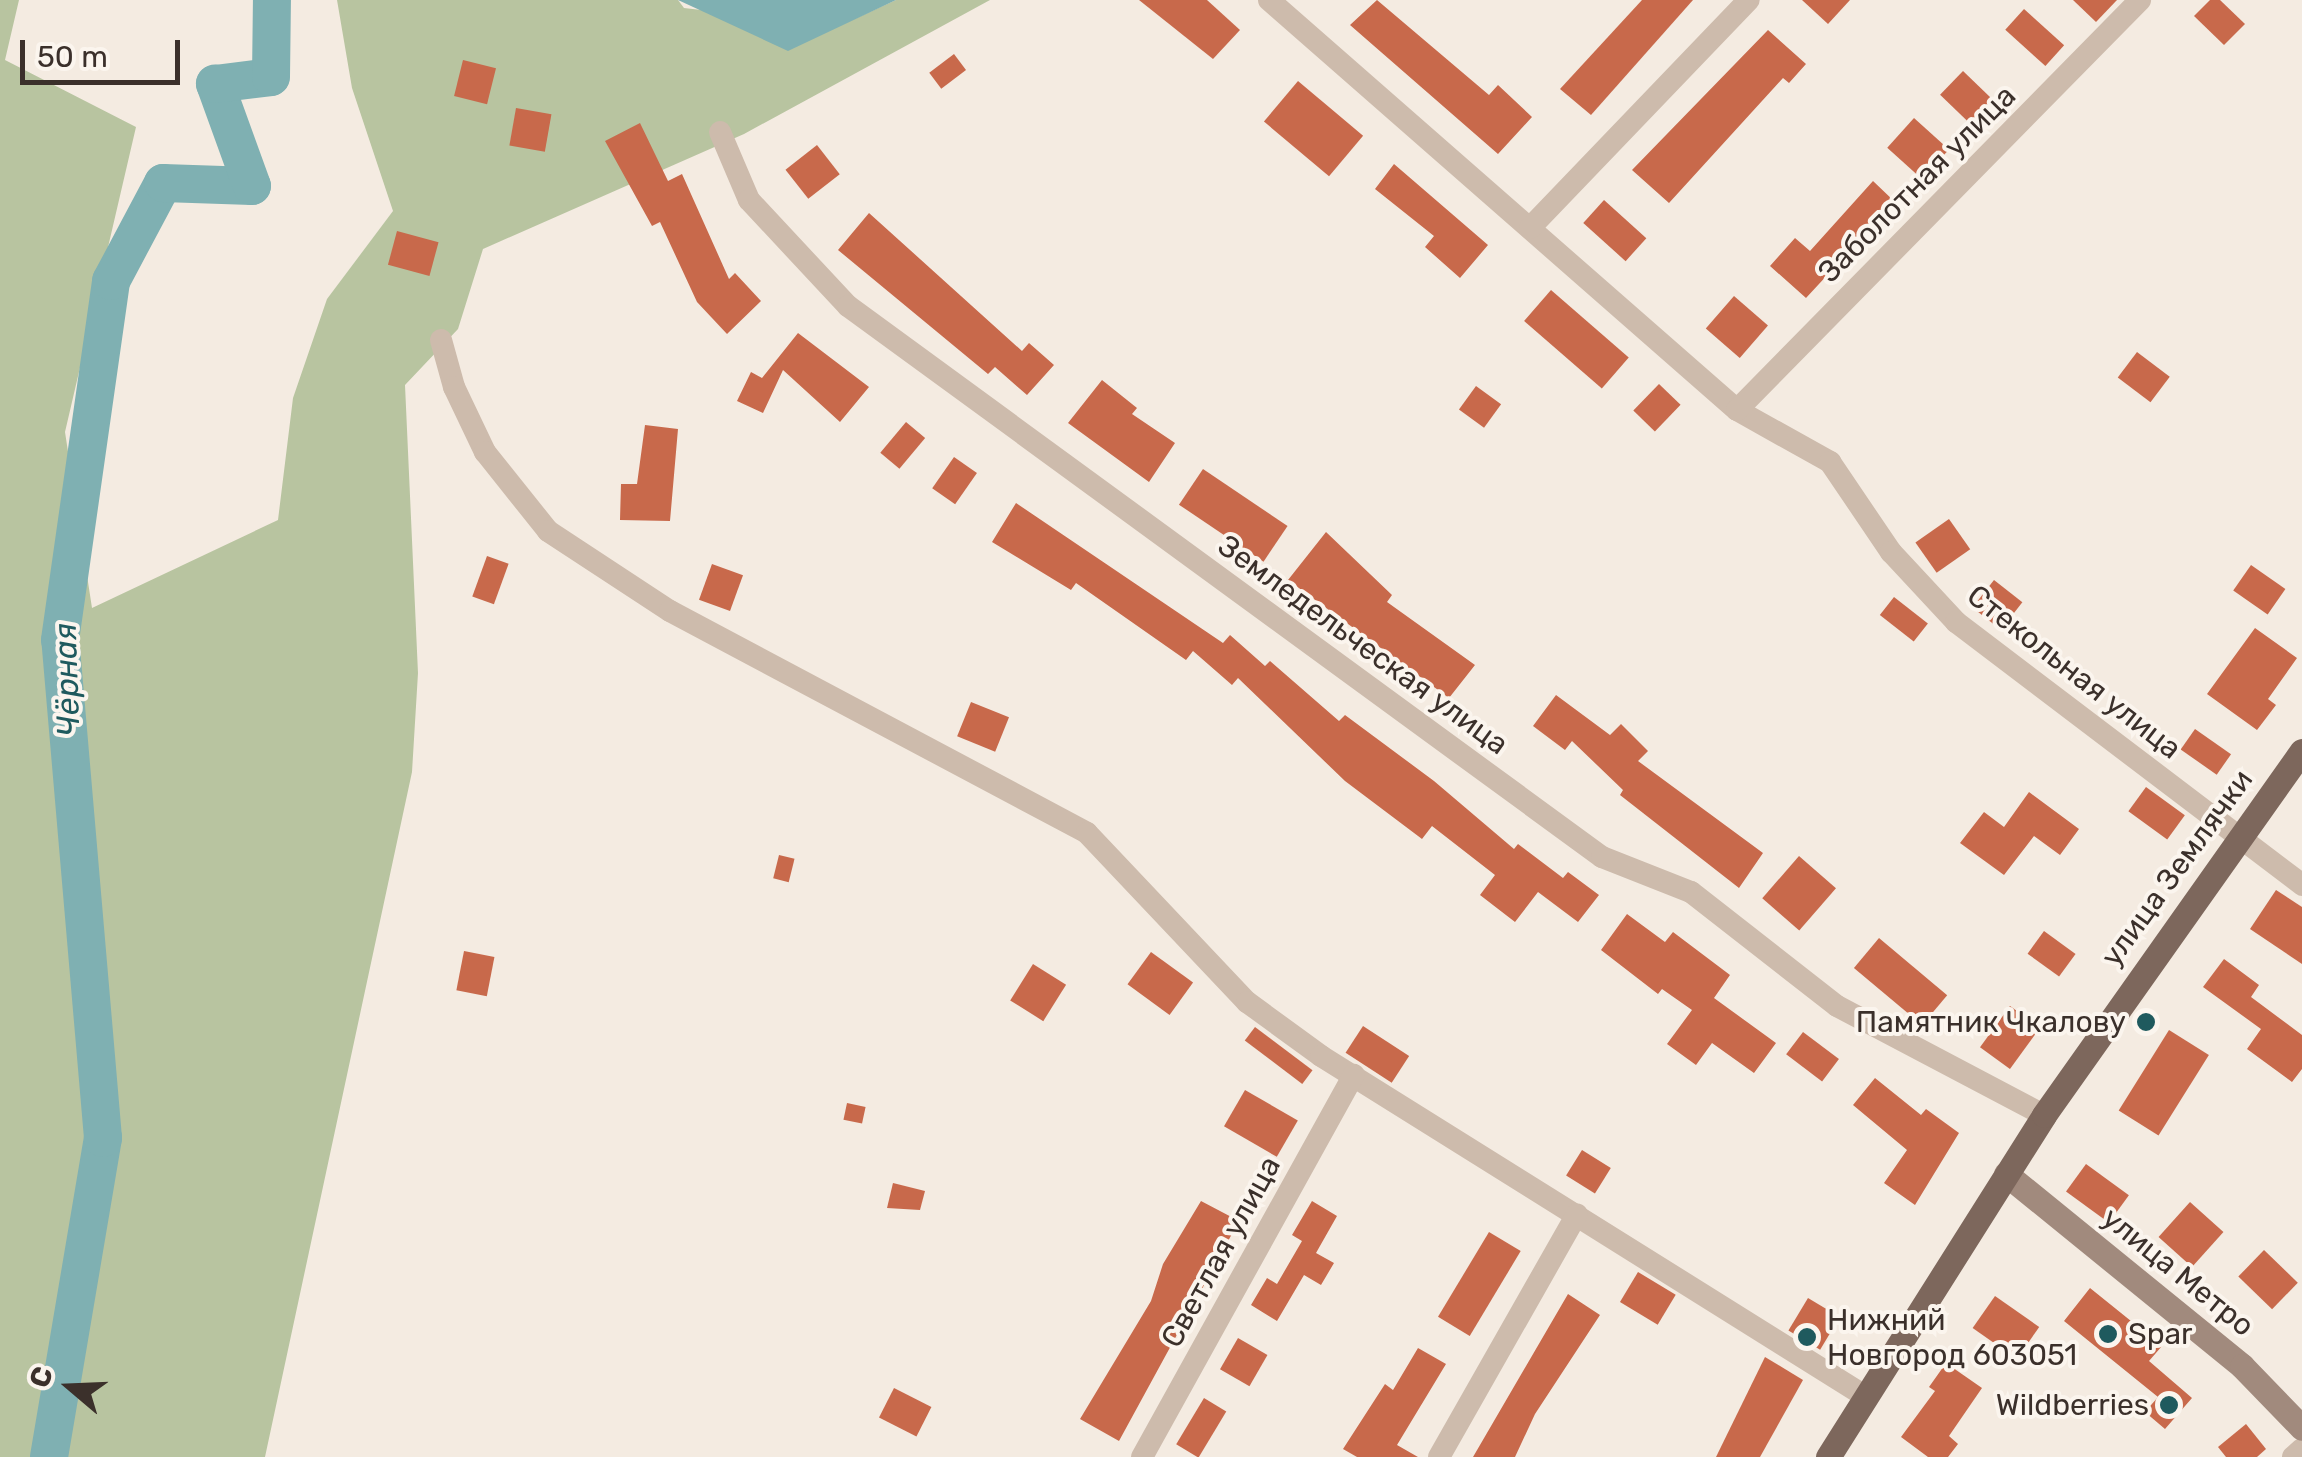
<!DOCTYPE html>
<html>
<head>
<meta charset="utf-8">
<style>
  body { margin:0 }
  #map { position:relative; width:2302px; height:1457px; overflow:hidden; background:#f4ebe1; font-family:Rubik,sans-serif }
  div>[style] { position:absolute }
  .green>* { inset:0; background:#b8c4a0 }
  .water>* { inset:0; background:#7fb0b2 }
  .river>* { height:38px; margin:-19px; padding:0 19px; transform-origin:19px; border-radius:19px; background:#7fb0b2 }
  .building>* { inset:0; background:#c8694b; transform-origin:0 0 }
  .street>* { height:22px; margin:-11px; padding:0 11px; transform-origin:11px; border-radius:11px; background:#cdbbac }
  .secondary>* { height:25px; margin:-12.5px; padding:0 12.5px; transform-origin:12.5px; border-radius:12.5px; background:#a18a7d }
  .primary>* { height:25px; margin:-12.5px; padding:0 12.5px; transform-origin:12.5px; border-radius:12.5px; background:#7d675c }
  .dots>* { width:28px; height:28px; translate:-50% -50%; box-sizing:border-box; border:5px solid #fbf5ee; border-radius:50% }
  span { translate:-50% -50%; white-space:nowrap; text-align:center; line-height:1.15; -webkit-text-stroke:8px #fbf5ee; paint-order:stroke }
  .street-label { font-size:30px; color:#3b302b }
  .poi-label { font-size:30px; color:#3b302b }
  .right { translate:-100% -50%; text-align:right }
  .left { translate:0 -50%; text-align:left }
  .water-label { font-size:32px; color:#1f5a5e; font-style:italic }
  .north { position:absolute; left:20px; top:1337px; width:100px; height:100px; -webkit-text-stroke:8px #fbf5ee; paint-order:stroke; rotate:289deg; font-size:28px; font-weight:700; line-height:40px; text-align:center; color:#3b302b }
  .north::after { content:''; display:block; margin:auto; width:35px; height:45px; background:#3b302b; clip-path:polygon(50% 0,100% 100%,50% 72%,0 100%) }
  .scale { position:absolute; left:20px; top:40px; width:160px; height:45px; box-sizing:border-box; border:5px solid #3b302b; border-top:0; padding-left:12px; font-size:30px; line-height:35px; white-space:nowrap; color:#3b302b; -webkit-text-stroke:8px #fbf5ee; paint-order:stroke }
</style>
</head>
<body>
<div id="map">
  <div class="green">
    <i style="clip-path:polygon(0 0,19px 0,5px 60px,136px 127px,65px 432px,92px 608px,278px 520px,293px 398px,327px 299px,393px 211px,352px 88px,337px 0,678px 0,684px 8px,839px 26px,896px 0,990px 0,744px 134px,483px 249px,458px 329px,405px 385px,418px 673px,412px 772px,265px 1457px,0 1457px)"></i>
  </div>
  <div class="water">
    <i style="clip-path:polygon(678px 0,896px 0,788px 51px)"></i>
  </div>
  <div class="river">
    <i style="left:49px;top:1457px;width:324px;rotate:-80.4deg"></i>
    <i style="left:103px;top:1138px;width:500px;rotate:-94.9deg"></i>
    <i style="left:60px;top:640px;width:363px;rotate:-81.9deg"></i>
    <i style="left:111px;top:281px;width:111px;rotate:-62deg"></i>
    <i style="left:163px;top:183px;width:89px;rotate:1.9deg"></i>
    <i style="left:252px;top:186px;width:109px;rotate:-109.9deg"></i>
    <i style="left:215px;top:84px;width:56px;rotate:-7.1deg"></i>
    <i style="left:271px;top:77px;width:77px;rotate:-89.3deg"></i>
  </div>
  <div class="building">
    <i style="clip-path:polygon(1139px 0,1207px 0,1240px 30px,1213px 59px)"></i>
    <i style="clip-path:polygon(1377px 0,1489px 95px,1498px 85px,1532px 117px,1498px 154px,1350px 25px)"></i>
    <i style="clip-path:polygon(1642px 0,1693px 0,1591px 115px,1560px 89px)"></i>
    <i style="clip-path:polygon(1802px 0,1850px 0,1828px 24px)"></i>
    <i style="clip-path:polygon(2073px 0,2117px 0,2096px 22px)"></i>
    <i style="clip-path:polygon(2210px 0,2220px 0,2245px 24px,2224px 45px,2194px 16px)"></i>
    <i style="left:2024px;top:9px;width:54px;height:28px;rotate:42deg"></i>
    <i style="clip-path:polygon(1768px 30px,1806px 64px,1789px 83px,1783px 78px,1669px 203px,1632px 170px)"></i>
    <i style="left:954px;top:54px;width:20px;height:31px;rotate:53deg"></i>
    <i style="left:463px;top:60px;width:34px;height:37px;rotate:14deg"></i>
    <i style="left:1963px;top:71px;width:53px;height:33px;rotate:44deg"></i>
    <i style="left:1298px;top:81px;width:85px;height:53px;rotate:40deg"></i>
    <i style="left:516px;top:108px;width:36px;height:38px;rotate:10deg"></i>
    <i style="left:1914px;top:118px;width:47px;height:40px;rotate:42deg"></i>
    <i style="clip-path:polygon(640px 123px,668px 181px,682px 174px,729px 279px,735px 273px,761px 301px,727px 334px,697px 302px,660px 222px,652px 226px,605px 141px)"></i>
    <i style="left:817px;top:145px;width:37px;height:40px;rotate:52deg"></i>
    <i style="clip-path:polygon(1394px 164px,1488px 245px,1460px 278px,1425px 247px,1434px 236px,1375px 189px)"></i>
    <i style="clip-path:polygon(1873px 181px,1895px 202px,1806px 298px,1770px 266px,1795px 238px,1810px 251px)"></i>
    <i style="left:1604px;top:200px;width:57px;height:31px;rotate:42deg"></i>
    <i style="clip-path:polygon(869px 213px,1022px 351px,1029px 343px,1054px 365px,1027px 395px,995px 367px,988px 374px,838px 250px)"></i>
    <i style="left:397px;top:231px;width:43px;height:35px;rotate:15deg"></i>
    <i style="left:1551px;top:290px;width:103px;height:41px;rotate:41deg"></i>
    <i style="left:1734px;top:296px;width:45px;height:43px;rotate:41deg"></i>
    <i style="clip-path:polygon(798px 333px,869px 387px,840px 422px,783px 370px,763px 413px,737px 401px,751px 372px,762px 378px)"></i>
    <i style="left:2137px;top:352px;width:41px;height:32px;rotate:37deg"></i>
    <i style="clip-path:polygon(1102px 380px,1137px 408px,1132px 414px,1175px 443px,1149px 482px,1068px 423px)"></i>
    <i style="left:1659px;top:384px;width:30px;height:37px;rotate:44deg"></i>
    <i style="left:1476px;top:386px;width:31px;height:29px;rotate:36deg"></i>
    <i style="left:906px;top:422px;width:25px;height:40px;rotate:40deg"></i>
    <i style="clip-path:polygon(645px 425px,678px 429px,670px 521px,620px 520px,621px 484px,637px 484px)"></i>
    <i style="left:954px;top:457px;width:28px;height:38px;rotate:35deg"></i>
    <i style="left:1203px;top:469px;width:102px;height:43px;rotate:34deg"></i>
    <i style="clip-path:polygon(1016px 503px,1223px 643px,1230px 635px,1265px 666px,1270px 661px,1339px 721px,1345px 715px,1434px 781px,1514px 849px,1518px 844px,1563px 878px,1568px 872px,1599px 895px,1578px 922px,1538px 892px,1515px 922px,1480px 895px,1495px 875px,1432px 826px,1422px 839px,1345px 781px,1238px 678px,1232px 685px,1193px 651px,1186px 660px,1076px 583px,1071px 590px,992px 542px)"></i>
    <i style="left:1949px;top:519px;width:37px;height:41px;rotate:55deg"></i>
    <i style="clip-path:polygon(1326px 532px,1392px 595px,1387px 602px,1475px 665px,1449px 698px,1288px 580px)"></i>
    <i style="left:487px;top:556px;width:23px;height:43px;rotate:20deg"></i>
    <i style="left:712px;top:564px;width:33px;height:38px;rotate:20deg"></i>
    <i style="left:2251px;top:565px;width:42px;height:31px;rotate:35deg"></i>
    <i style="left:1994px;top:580px;width:36px;height:35px;rotate:38deg"></i>
    <i style="left:1894px;top:597px;width:43px;height:23px;rotate:38deg"></i>
    <i style="clip-path:polygon(2255px 628px,2297px 658px,2268px 699px,2276px 705px,2257px 730px,2207px 694px)"></i>
    <i style="clip-path:polygon(1556px 695px,1610px 735px,1621px 724px,1648px 751px,1638px 761px,1763px 853px,1739px 888px,1620px 795px,1623px 790px,1572px 741px,1565px 750px,1533px 726px)"></i>
    <i style="left:971px;top:702px;width:41px;height:37px;rotate:22deg"></i>
    <i style="left:2195px;top:729px;width:44px;height:25px;rotate:35deg"></i>
    <i style="left:2146px;top:787px;width:48px;height:30px;rotate:36deg"></i>
    <i style="clip-path:polygon(2029px 792px,2079px 829px,2060px 855px,2034px 836px,2004px 875px,1960px 843px,1984px 812px,2004px 827px)"></i>
    <i style="left:779px;top:855px;width:16px;height:24px;rotate:14deg"></i>
    <i style="left:1799px;top:856px;width:49px;height:56px;rotate:41deg"></i>
    <i style="clip-path:polygon(2276px 890px,2302px 907px,2302px 964px,2250px 929px)"></i>
    <i style="clip-path:polygon(1627px 914px,1665px 942px,1673px 932px,1730px 975px,1714px 998px,1776px 1043px,1754px 1073px,1712px 1043px,1696px 1065px,1667px 1044px,1692px 1010px,1662px 989px,1658px 994px,1601px 950px)"></i>
    <i style="left:2044px;top:931px;width:39px;height:28px;rotate:36deg"></i>
    <i style="left:1879px;top:938px;width:89px;height:39px;rotate:40deg"></i>
    <i style="left:464px;top:951px;width:31px;height:40px;rotate:11deg"></i>
    <i style="left:1151px;top:952px;width:52px;height:40px;rotate:36deg"></i>
    <i style="clip-path:polygon(2224px 959px,2259px 985px,2251px 997px,2302px 1035px,2302px 1069px,2292px 1082px,2247px 1049px,2261px 1029px,2203px 987px)"></i>
    <i style="left:1033px;top:964px;width:39px;height:43px;rotate:32deg"></i>
    <i style="left:2010px;top:1006px;width:37px;height:51px;rotate:36deg"></i>
    <i style="left:1363px;top:1026px;width:55px;height:32px;rotate:33deg"></i>
    <i style="left:1255px;top:1027px;width:72px;height:17px;rotate:37deg"></i>
    <i style="left:2169px;top:1030px;width:47px;height:95px;rotate:32deg"></i>
    <i style="left:1803px;top:1032px;width:45px;height:28px;rotate:37deg"></i>
    <i style="clip-path:polygon(1875px 1078px,1921px 1115px,1926px 1109px,1959px 1133px,1915px 1205px,1884px 1183px,1907px 1150px,1853px 1105px)"></i>
    <i style="left:1245px;top:1090px;width:61px;height:42px;rotate:30deg"></i>
    <i style="left:847px;top:1103px;width:19px;height:17px;rotate:12deg"></i>
    <i style="left:1582px;top:1150px;width:34px;height:30px;rotate:32deg"></i>
    <i style="left:2086px;top:1164px;width:53px;height:34px;rotate:36deg"></i>
    <i style="clip-path:polygon(893px 1183px,925px 1191px,920px 1210px,887px 1208px)"></i>
    <i style="clip-path:polygon(1201px 1201px,1239px 1221px,1119px 1441px,1080px 1419px,1151px 1301px,1163px 1264px)"></i>
    <i style="clip-path:polygon(1312px 1201px,1337px 1216px,1316px 1253px,1334px 1263px,1321px 1285px,1304px 1275px,1277px 1321px,1251px 1305px,1267px 1278px,1277px 1284px,1302px 1241px,1292px 1235px)"></i>
    <i style="left:2190px;top:1202px;width:45px;height:47px;rotate:42deg"></i>
    <i style="left:1489px;top:1232px;width:37px;height:99px;rotate:31deg"></i>
    <i style="left:2264px;top:1250px;width:47px;height:37px;rotate:44deg"></i>
    <i style="left:1638px;top:1272px;width:44px;height:35px;rotate:31deg"></i>
    <i style="clip-path:polygon(2090px 1288px,2162px 1346px,2149px 1361px,2192px 1398px,2165px 1429px,2145px 1412px,2158px 1397px,2064px 1321px)"></i>
    <i style="clip-path:polygon(1568px 1294px,1600px 1315px,1535px 1414px,1515px 1457px,1473px 1457px)"></i>
    <i style="left:1995px;top:1296px;width:54px;height:39px;rotate:35deg"></i>
    <i style="left:1808px;top:1298px;width:37px;height:38px;rotate:31deg"></i>
    <i style="left:1238px;top:1338px;width:34px;height:36px;rotate:30deg"></i>
    <i style="clip-path:polygon(1418px 1348px,1446px 1364px,1397px 1445px,1418px 1457px,1357px 1457px,1343px 1449px,1385px 1384px,1393px 1390px)"></i>
    <i style="clip-path:polygon(1765px 1357px,1803px 1380px,1760px 1457px,1716px 1457px)"></i>
    <i style="clip-path:polygon(1946px 1363px,1982px 1388px,1949px 1436px,1958px 1444px,1948px 1457px,1928px 1457px,1901px 1437px,1935px 1391px,1929px 1387px)"></i>
    <i style="left:894px;top:1388px;width:42px;height:33px;rotate:27deg"></i>
    <i style="left:1204px;top:1398px;width:26px;height:54px;rotate:31deg"></i>
    <i style="clip-path:polygon(2246px 1424px,2266px 1449px,2257px 1457px,2226px 1457px,2218px 1447px)"></i>
  </div>
  <div class="street">
    <i style="left:1269px;top:0;width:622px;rotate:41.22deg"></i>
    <i style="left:1737px;top:410px;width:107px;rotate:29.2deg"></i>
    <i style="left:1830px;top:462px;width:109px;rotate:55.9deg"></i>
    <i style="left:1891px;top:552px;width:96px;rotate:47.1deg"></i>
    <i style="left:1956px;top:622px;width:435px;rotate:37.2deg"></i>
    <i style="left:720px;top:132px;width:74px;rotate:66.9deg"></i>
    <i style="left:749px;top:200px;width:145px;rotate:47deg"></i>
    <i style="left:848px;top:306px;width:934px;rotate:36.16deg"></i>
    <i style="left:1602px;top:857px;width:96px;rotate:21.5deg"></i>
    <i style="left:1691px;top:892px;width:185px;rotate:38deg"></i>
    <i style="left:1837px;top:1006px;width:234px;rotate:27.8deg"></i>
    <i style="left:1530px;top:228px;width:316px;rotate:-46.2deg"></i>
    <i style="left:441px;top:340px;width:49px;rotate:74.5deg"></i>
    <i style="left:454px;top:387px;width:72px;rotate:64.5deg"></i>
    <i style="left:485px;top:452px;width:101px;rotate:51.4deg"></i>
    <i style="left:548px;top:531px;width:146px;rotate:33.3deg"></i>
    <i style="left:670px;top:611px;width:472px;rotate:28deg"></i>
    <i style="left:1087px;top:833px;width:233px;rotate:46.6deg"></i>
    <i style="left:1247px;top:1002px;width:92px;rotate:36.1deg"></i>
    <i style="left:1321px;top:1056px;width:642px;rotate:32.01deg"></i>
    <i style="left:1737px;top:410px;width:575px;rotate:-45.49deg"></i>
    <i style="left:1142px;top:1457px;width:437px;rotate:-61deg"></i>
    <i style="left:1439px;top:1457px;width:279px;rotate:-60.4deg"></i>
    <i style="left:2293px;top:1457px;width:12px;rotate:-42deg"></i>
  </div>
  <div class="secondary">
    <i style="left:2006px;top:1174px;width:304px;rotate:39.1deg"></i>
    <i style="left:2242px;top:1366px;width:86px;rotate:45.9deg"></i>
  </div>
  <div class="primary">
    <i style="left:1828px;top:1457px;width:404px;rotate:-57.7deg"></i>
    <i style="left:2044px;top:1115px;width:446px;rotate:-54.7deg"></i>
  </div>
  <div class="dots">
    <i style="left:2146px;top:1022px;background:#1f5a5e"></i>
    <i style="left:2108px;top:1334px;background:#1f5a5e"></i>
    <i style="left:1807px;top:1337px;background:#1f5a5e"></i>
    <i style="left:2169px;top:1405px;background:#1f5a5e"></i>
  </div>
  <div class="street-label">
    <span style="left:1917px;top:184px;rotate:-45deg">Заболотная улица</span>
    <span style="left:1363px;top:645px;rotate:36deg">Земледельческая улица</span>
    <span style="left:2074px;top:672px;rotate:38deg">Стекольная улица</span>
    <span style="left:2177px;top:868px;rotate:-54deg">улица Землячки</span>
    <span style="left:1221px;top:1252px;rotate:-61deg">Светлая улица</span>
    <span style="left:2178px;top:1272px;rotate:39deg">улица Метро</span>
  </div>
  <div class="poi-label">
    <span class="right" style="left:2126px;top:1022px">Памятник Чкалову</span>
    <span class="left" style="left:1827px;top:1337px">Нижний<br>Новгород 603051</span>
    <span class="left" style="left:2128px;top:1334px">Spar</span>
    <span class="right" style="left:2149px;top:1405px">Wildberries</span>
  </div>
  <div class="water-label">
    <span style="left:67px;top:680px;rotate:-92deg">Чёрная</span>
  </div>
  <div class="north">С</div>
  <div class="scale">50 m</div>
</div>
</body>
</html>
